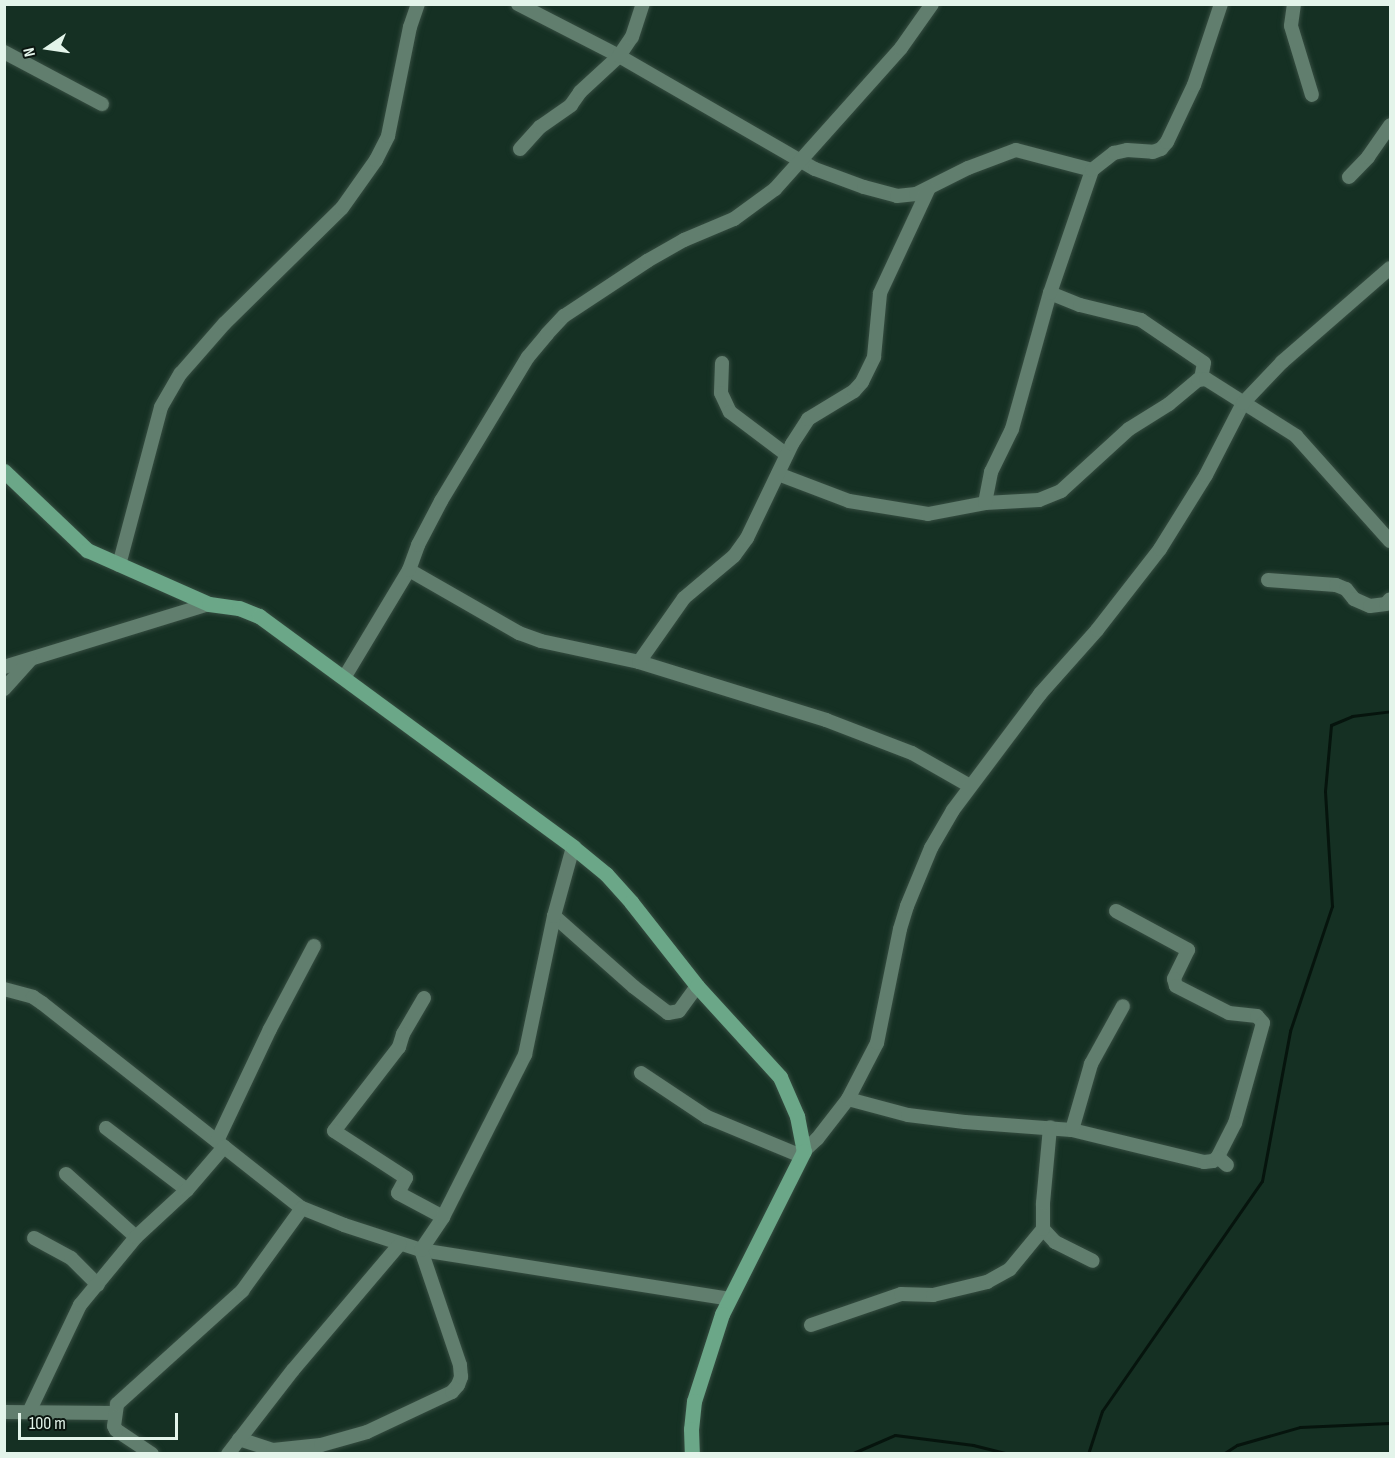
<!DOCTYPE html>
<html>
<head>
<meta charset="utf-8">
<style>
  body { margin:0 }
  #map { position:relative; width:1395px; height:1458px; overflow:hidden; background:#153023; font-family:"Sofia Sans Condensed",sans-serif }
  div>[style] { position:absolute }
  .stream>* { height:3px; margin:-1.5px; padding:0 1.5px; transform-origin:1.5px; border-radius:1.5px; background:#06140d }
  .roads { filter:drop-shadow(0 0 2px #364d41) drop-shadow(0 0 2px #364d41) }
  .minor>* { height:14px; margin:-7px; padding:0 7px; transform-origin:7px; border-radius:7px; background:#617e6e }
  .major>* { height:15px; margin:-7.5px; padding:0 7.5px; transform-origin:7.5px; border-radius:7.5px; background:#6ba788 }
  span { translate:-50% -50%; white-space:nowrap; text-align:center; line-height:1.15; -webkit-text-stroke:4.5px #0a150f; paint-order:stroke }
  .frame { position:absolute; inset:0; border:6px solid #e3f4ea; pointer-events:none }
  .north { position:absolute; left:18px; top:18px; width:60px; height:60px; -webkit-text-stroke:4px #0a150f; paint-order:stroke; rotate:257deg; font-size:16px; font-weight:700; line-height:24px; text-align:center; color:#e3f4ea }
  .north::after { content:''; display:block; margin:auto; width:21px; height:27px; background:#e3f4ea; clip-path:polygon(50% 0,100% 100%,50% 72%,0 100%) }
  .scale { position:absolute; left:18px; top:1413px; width:160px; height:27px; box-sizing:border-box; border:3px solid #e3f4ea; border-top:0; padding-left:8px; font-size:18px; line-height:21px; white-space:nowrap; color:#e3f4ea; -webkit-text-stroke:4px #0a150f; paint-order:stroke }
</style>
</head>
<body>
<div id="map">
  <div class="stream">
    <i style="left:851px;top:1454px;width:48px;rotate:-23.4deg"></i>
    <i style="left:895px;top:1435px;width:79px;rotate:7.3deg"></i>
    <i style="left:973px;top:1445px;width:36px;rotate:14deg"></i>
    <i style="left:1088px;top:1454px;width:45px;rotate:-72deg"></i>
    <i style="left:1102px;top:1411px;width:280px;rotate:-55.2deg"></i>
    <i style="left:1262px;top:1181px;width:153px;rotate:-79.4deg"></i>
    <i style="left:1290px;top:1031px;width:132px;rotate:-71.4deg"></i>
    <i style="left:1332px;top:906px;width:115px;rotate:-93.5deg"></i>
    <i style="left:1325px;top:791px;width:66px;rotate:-84.8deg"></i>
    <i style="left:1331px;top:725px;width:23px;rotate:-23deg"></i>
    <i style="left:1352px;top:716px;width:38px;rotate:-7deg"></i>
    <i style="left:1223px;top:1454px;width:17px;rotate:-33deg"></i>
    <i style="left:1237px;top:1445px;width:66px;rotate:-15.9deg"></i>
    <i style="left:1300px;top:1427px;width:90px;rotate:-2.5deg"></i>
  </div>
  <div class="roads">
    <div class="minor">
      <i style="left:518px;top:4px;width:114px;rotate:27.2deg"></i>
      <i style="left:619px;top:56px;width:226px;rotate:30deg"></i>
      <i style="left:815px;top:169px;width:52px;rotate:20.2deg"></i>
      <i style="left:864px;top:187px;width:34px;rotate:15deg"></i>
      <i style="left:897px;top:196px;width:19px;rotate:-6deg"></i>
      <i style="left:916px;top:194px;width:58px;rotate:-26.6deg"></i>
      <i style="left:968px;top:168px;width:51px;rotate:-20.6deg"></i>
      <i style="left:1016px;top:150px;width:79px;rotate:14.7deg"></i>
      <i style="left:1294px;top:4px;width:22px;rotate:98deg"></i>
      <i style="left:1291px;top:26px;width:72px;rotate:73.1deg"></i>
      <i style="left:4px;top:52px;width:111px;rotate:28deg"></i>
      <i style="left:520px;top:149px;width:30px;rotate:-48deg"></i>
      <i style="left:540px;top:127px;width:38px;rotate:-35deg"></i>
      <i style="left:571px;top:105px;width:16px;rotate:-55deg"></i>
      <i style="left:580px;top:92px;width:53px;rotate:-42.7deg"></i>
      <i style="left:619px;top:56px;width:23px;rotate:-56deg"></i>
      <i style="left:632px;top:37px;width:35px;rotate:-72deg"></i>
      <i style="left:1349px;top:177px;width:28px;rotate:-46deg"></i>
      <i style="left:1368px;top:157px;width:39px;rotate:-55deg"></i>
      <i style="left:1050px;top:293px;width:32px;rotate:22deg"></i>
      <i style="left:1080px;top:305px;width:63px;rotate:13.8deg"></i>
      <i style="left:1141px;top:320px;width:76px;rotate:34.3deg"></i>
      <i style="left:1204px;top:363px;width:15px;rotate:101deg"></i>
      <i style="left:722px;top:363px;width:30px;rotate:92deg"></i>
      <i style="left:721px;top:393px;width:21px;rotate:65deg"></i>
      <i style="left:730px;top:412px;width:71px;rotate:37deg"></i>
      <i style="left:778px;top:474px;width:76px;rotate:20.8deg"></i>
      <i style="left:849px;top:501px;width:80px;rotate:9.3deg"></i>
      <i style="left:928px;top:514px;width:58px;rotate:-10.9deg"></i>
      <i style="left:985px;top:503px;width:54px;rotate:-3.2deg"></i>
      <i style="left:1039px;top:500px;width:24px;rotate:-22deg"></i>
      <i style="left:1061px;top:491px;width:92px;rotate:-42.4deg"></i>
      <i style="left:1129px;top:429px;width:47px;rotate:-32deg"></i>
      <i style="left:1169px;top:404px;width:38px;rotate:-40deg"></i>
      <i style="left:1198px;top:380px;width:8px;rotate:-7deg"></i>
      <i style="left:1206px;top:379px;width:107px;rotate:32.3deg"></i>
      <i style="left:1296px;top:436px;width:141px;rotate:48.2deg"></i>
      <i style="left:985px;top:503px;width:32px;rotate:-79deg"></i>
      <i style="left:991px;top:472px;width:48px;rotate:-64deg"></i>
      <i style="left:1012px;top:429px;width:141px;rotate:-74.4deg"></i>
      <i style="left:1050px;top:293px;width:130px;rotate:-71.1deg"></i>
      <i style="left:1092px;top:170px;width:28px;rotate:-38deg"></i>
      <i style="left:1114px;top:153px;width:13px;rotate:-13deg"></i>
      <i style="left:1127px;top:150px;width:26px;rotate:4deg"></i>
      <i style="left:1153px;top:152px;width:9px;rotate:-21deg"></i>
      <i style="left:1161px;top:149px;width:9px;rotate:-49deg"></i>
      <i style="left:1167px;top:142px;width:63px;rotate:-64.7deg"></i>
      <i style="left:1194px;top:85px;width:85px;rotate:-71.6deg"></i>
      <i style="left:119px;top:565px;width:163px;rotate:-75.1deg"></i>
      <i style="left:161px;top:407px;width:39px;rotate:-60deg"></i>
      <i style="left:181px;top:373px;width:65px;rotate:-48.7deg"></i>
      <i style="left:224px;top:324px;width:165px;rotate:-44.5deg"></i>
      <i style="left:342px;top:208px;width:59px;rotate:-54.7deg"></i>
      <i style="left:376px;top:160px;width:27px;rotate:-63deg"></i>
      <i style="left:388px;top:136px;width:111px;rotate:-78.6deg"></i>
      <i style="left:410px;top:27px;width:24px;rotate:-71deg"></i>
      <i style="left:409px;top:570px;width:127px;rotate:29.8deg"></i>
      <i style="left:519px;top:633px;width:23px;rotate:20deg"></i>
      <i style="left:541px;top:641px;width:100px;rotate:12.1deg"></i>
      <i style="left:639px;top:662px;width:196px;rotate:17.2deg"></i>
      <i style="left:826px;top:720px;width:92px;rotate:21deg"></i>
      <i style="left:912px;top:753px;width:67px;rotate:29.6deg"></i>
      <i style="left:1268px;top:580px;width:68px;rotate:4.2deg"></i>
      <i style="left:1336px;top:585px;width:11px;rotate:22deg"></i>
      <i style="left:1346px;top:589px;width:13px;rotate:51deg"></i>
      <i style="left:1354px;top:599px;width:17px;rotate:24deg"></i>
      <i style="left:1370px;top:606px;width:16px;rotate:-7deg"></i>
      <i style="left:1386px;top:604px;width:6px;rotate:-51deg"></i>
      <i style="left:639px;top:662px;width:78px;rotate:-54.9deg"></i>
      <i style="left:684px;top:598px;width:65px;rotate:-40deg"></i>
      <i style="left:734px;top:556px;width:22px;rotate:-54deg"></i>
      <i style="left:747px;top:538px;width:104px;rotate:-64.4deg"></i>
      <i style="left:792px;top:444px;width:30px;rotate:-57deg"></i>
      <i style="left:808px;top:419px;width:54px;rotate:-31.3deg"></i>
      <i style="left:854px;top:391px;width:12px;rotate:-48deg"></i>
      <i style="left:862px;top:382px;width:28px;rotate:-64deg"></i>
      <i style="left:874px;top:357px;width:64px;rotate:-84.6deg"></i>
      <i style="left:880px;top:293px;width:114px;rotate:-65deg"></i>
      <i style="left:4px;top:667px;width:214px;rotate:-17.1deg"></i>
      <i style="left:344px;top:678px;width:126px;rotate:-59deg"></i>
      <i style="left:409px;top:570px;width:27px;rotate:-70deg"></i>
      <i style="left:418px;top:545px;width:50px;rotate:-62.4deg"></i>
      <i style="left:441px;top:501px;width:168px;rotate:-58.9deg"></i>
      <i style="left:528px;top:357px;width:30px;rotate:-50deg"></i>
      <i style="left:547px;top:334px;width:25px;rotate:-47deg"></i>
      <i style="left:564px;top:316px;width:100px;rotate:-33.5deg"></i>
      <i style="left:647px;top:261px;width:43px;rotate:-29.6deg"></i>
      <i style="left:684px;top:240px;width:54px;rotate:-22.8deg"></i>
      <i style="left:734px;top:219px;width:51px;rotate:-36.2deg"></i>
      <i style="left:775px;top:189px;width:189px;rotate:-48.2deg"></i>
      <i style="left:901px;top:48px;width:54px;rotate:-54.8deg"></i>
      <i style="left:4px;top:689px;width:39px;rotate:-48deg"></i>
      <i style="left:1116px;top:911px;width:82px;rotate:28.4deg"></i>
      <i style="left:1188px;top:950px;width:32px;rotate:116deg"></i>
      <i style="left:1174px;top:979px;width:7px;rotate:74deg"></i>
      <i style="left:1176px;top:986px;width:59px;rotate:27deg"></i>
      <i style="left:1229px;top:1013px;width:28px;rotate:6deg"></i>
      <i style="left:1257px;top:1016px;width:9px;rotate:49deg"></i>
      <i style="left:1263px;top:1023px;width:104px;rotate:105.6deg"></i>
      <i style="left:1235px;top:1123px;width:38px;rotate:117deg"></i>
      <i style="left:554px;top:916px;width:107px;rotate:41.6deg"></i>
      <i style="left:634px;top:987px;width:43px;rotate:37.4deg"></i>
      <i style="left:668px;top:1013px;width:11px;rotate:-10deg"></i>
      <i style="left:679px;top:1011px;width:31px;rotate:-54deg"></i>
      <i style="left:4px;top:989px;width:30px;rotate:15deg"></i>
      <i style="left:33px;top:997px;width:11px;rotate:34deg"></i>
      <i style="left:42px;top:1003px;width:331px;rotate:38.3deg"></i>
      <i style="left:302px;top:1208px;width:45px;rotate:22deg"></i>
      <i style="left:344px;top:1225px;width:81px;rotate:18deg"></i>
      <i style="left:421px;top:1250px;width:312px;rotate:9deg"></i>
      <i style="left:424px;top:998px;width:42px;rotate:120.3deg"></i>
      <i style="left:403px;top:1034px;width:14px;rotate:107deg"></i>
      <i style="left:399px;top:1047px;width:106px;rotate:127.7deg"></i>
      <i style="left:334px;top:1131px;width:86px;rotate:33.1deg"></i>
      <i style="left:406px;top:1178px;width:17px;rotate:118deg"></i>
      <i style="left:398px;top:1193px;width:51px;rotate:28.1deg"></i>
      <i style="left:641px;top:1073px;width:79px;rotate:33.7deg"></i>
      <i style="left:707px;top:1117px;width:102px;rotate:22.5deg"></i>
      <i style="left:848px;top:1099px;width:62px;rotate:14.9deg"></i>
      <i style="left:908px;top:1115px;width:57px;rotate:7deg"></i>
      <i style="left:965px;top:1122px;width:107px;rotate:4.3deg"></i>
      <i style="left:1072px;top:1130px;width:136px;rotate:13.6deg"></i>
      <i style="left:1204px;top:1162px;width:9px;rotate:-6deg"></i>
      <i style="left:1213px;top:1161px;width:6px;rotate:-39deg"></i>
      <i style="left:1218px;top:1157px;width:12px;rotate:42deg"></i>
      <i style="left:106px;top:1128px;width:102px;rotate:37.4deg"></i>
      <i style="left:1072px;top:1130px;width:69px;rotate:-73.9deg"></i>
      <i style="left:1091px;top:1064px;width:66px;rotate:-61.1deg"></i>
      <i style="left:217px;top:1141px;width:124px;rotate:-64.7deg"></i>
      <i style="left:270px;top:1029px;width:94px;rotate:-62.1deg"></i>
      <i style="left:804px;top:1151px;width:18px;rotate:-43deg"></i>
      <i style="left:817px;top:1139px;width:51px;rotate:-52.2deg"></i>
      <i style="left:848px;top:1099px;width:63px;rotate:-62.6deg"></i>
      <i style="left:877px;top:1043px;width:116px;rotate:-78.6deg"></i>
      <i style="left:900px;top:929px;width:24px;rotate:-73deg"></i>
      <i style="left:907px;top:906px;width:63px;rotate:-67.5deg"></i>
      <i style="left:931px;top:848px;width:44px;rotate:-59.9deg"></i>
      <i style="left:953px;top:810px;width:145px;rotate:-53.1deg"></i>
      <i style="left:1040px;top:694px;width:86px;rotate:-48.3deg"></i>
      <i style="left:1097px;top:630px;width:103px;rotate:-52.1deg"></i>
      <i style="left:1160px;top:549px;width:87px;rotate:-58.1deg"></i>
      <i style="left:1206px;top:475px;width:81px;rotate:-62.8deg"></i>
      <i style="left:1243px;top:403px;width:57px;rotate:-46.4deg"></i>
      <i style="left:1282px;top:362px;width:143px;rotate:-41deg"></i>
      <i style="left:66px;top:1174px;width:94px;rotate:42deg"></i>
      <i style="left:1043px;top:1229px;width:18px;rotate:47deg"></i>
      <i style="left:1055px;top:1242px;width:42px;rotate:26.6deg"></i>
      <i style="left:34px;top:1238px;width:42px;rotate:28.4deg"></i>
      <i style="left:71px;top:1258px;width:38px;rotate:45deg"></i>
      <i style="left:811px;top:1325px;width:95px;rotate:-19deg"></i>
      <i style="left:901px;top:1294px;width:32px;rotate:2deg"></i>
      <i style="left:933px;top:1295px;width:56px;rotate:-13.5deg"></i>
      <i style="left:987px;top:1282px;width:26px;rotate:-29deg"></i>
      <i style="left:1010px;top:1269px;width:52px;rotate:-50.5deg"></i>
      <i style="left:1043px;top:1229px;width:26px;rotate:-90deg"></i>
      <i style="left:1043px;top:1203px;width:76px;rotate:-84.7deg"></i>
      <i style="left:4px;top:1412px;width:111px;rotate:0.5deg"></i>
      <i style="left:29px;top:1412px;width:119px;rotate:-64.5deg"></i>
      <i style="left:80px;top:1305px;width:88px;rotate:-50.5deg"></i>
      <i style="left:136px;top:1237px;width:69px;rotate:-42.7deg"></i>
      <i style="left:187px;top:1190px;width:57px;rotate:-49.3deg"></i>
      <i style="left:239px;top:1439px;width:36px;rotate:18deg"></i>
      <i style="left:273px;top:1450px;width:48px;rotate:-5.9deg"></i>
      <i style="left:321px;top:1445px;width:48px;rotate:-15.8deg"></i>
      <i style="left:367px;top:1432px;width:94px;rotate:-25.2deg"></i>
      <i style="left:452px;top:1392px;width:9px;rotate:-49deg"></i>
      <i style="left:458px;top:1385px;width:9px;rotate:-69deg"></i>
      <i style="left:461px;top:1377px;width:12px;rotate:-95deg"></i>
      <i style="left:460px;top:1365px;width:121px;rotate:-108.7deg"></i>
      <i style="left:421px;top:1250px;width:40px;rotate:-56deg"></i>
      <i style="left:443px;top:1217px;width:182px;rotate:-63.2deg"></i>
      <i style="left:525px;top:1055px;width:142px;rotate:-78.2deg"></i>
      <i style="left:554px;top:916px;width:72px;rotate:-74.6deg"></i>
      <i style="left:152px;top:1454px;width:43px;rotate:-146.3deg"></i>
      <i style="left:116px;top:1430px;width:4px;rotate:-117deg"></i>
      <i style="left:114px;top:1426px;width:22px;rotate:-82deg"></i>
      <i style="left:117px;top:1404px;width:169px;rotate:-42.1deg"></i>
      <i style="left:242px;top:1291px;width:102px;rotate:-54.1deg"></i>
      <i style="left:228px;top:1454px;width:106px;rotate:-52.3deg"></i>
      <i style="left:293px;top:1370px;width:165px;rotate:-49.7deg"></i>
    </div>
    <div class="major">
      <i style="left:4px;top:471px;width:115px;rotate:43.6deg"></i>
      <i style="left:87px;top:550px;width:133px;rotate:23.9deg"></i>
      <i style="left:209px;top:604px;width:30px;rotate:8deg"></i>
      <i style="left:239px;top:608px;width:22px;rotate:22deg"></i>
      <i style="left:259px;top:616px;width:390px;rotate:36.3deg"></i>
      <i style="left:573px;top:847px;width:43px;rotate:39.3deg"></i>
      <i style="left:606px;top:874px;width:38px;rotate:48deg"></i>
      <i style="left:631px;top:902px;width:107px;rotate:51.8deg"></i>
      <i style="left:697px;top:986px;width:123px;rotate:47.6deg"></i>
      <i style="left:780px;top:1077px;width:43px;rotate:66.4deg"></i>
      <i style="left:797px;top:1116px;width:36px;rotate:79deg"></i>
      <i style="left:804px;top:1151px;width:182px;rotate:116.7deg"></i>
      <i style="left:722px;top:1314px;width:91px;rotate:107.8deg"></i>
      <i style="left:694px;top:1401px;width:28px;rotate:96deg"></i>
      <i style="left:691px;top:1429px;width:25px;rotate:88deg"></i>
    </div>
  </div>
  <div class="frame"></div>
  <div class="north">N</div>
  <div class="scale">100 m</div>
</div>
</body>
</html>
